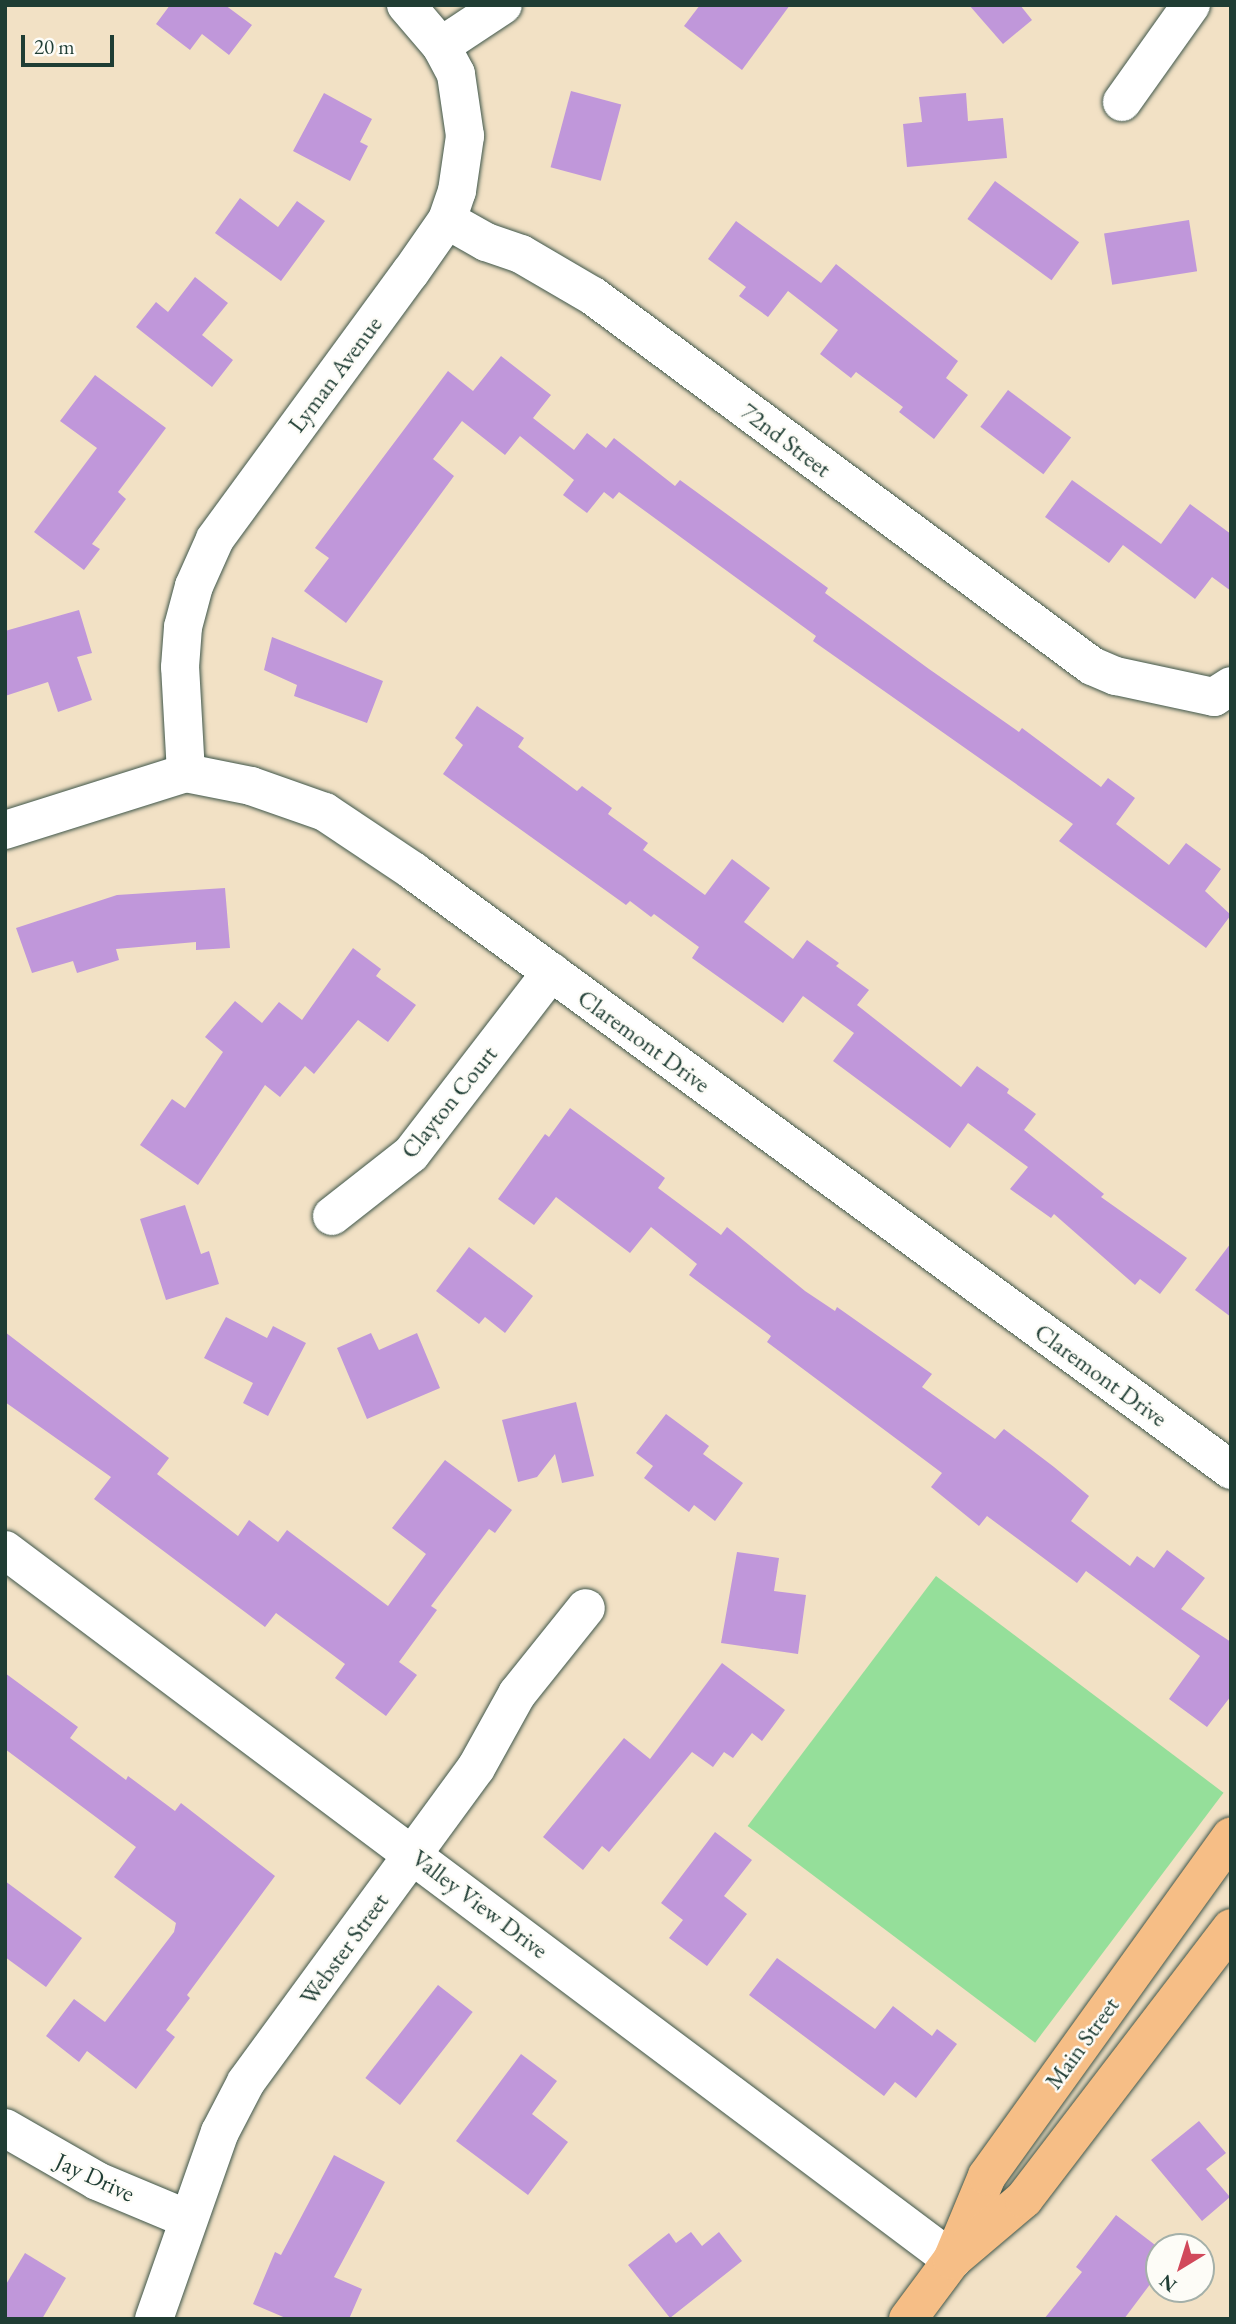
<!DOCTYPE html>
<html>
<head>
<meta charset="utf-8">
<style>
  body { margin:0 }
  #map { position:relative; width:1236px; height:2324px; overflow:hidden; background:#f2e1c5; font-family:"EB Garamond",serif }
  div>[style] { position:absolute }
  .green>* { inset:0; background:#95df9a; transform-origin:0 0 }
  .building>* { inset:0; background:#c097da; transform-origin:0 0 }
  .roads { filter:drop-shadow(0 0 2px #3f564a) drop-shadow(0 0 2px #3f564a) }
  .minor>* { height:38px; margin:-19px; padding:0 19px; transform-origin:19px; border-radius:19px; background:#fff }
  .major>* { height:38px; margin:-19px; padding:0 19px; transform-origin:19px; border-radius:19px; background:#f6be86 }
  span { translate:-50% -50%; white-space:nowrap; text-align:center; line-height:1.15; -webkit-text-stroke:5px #fdfcf7; paint-order:stroke }
  .street-label { font-size:24px; color:#1f3d34 }
  .frame { position:absolute; inset:0; border:7px solid #1f3d34; pointer-events:none }
  .north { position:absolute; left:1145px; top:2233px; width:70px; height:70px; box-sizing:border-box; background:#fdfcf7; border:2px solid #a4b0a9; border-radius:50%; rotate:218deg; font-size:19px; font-weight:700; line-height:28px; text-align:center; color:#1f3d34 }
  .north::after { content:''; display:block; margin:auto; width:24px; height:32px; background:#d1495b; clip-path:polygon(50% 0,100% 100%,50% 72%,0 100%) }
  .scale { position:absolute; left:21px; top:35px; width:93px; height:32px; box-sizing:border-box; border:4px solid #1f3d34; border-top:0; padding-left:9px; font-size:21px; line-height:24px; white-space:nowrap; color:#1f3d34; -webkit-text-stroke:5px #fdfcf7; paint-order:stroke }
</style>
</head>
<body>
<div id="map">
  <div class="green">
    <i style="left:936px;top:1576px;width:360px;height:313px;rotate:37deg"></i>
  </div>
  <div class="building">
    <i style="clip-path:polygon(170px 5px,225px 5px,252px 25px,229px 55px,202px 34px,190px 50px,156px 24px)"></i>
    <i style="clip-path:polygon(700px 5px,790px 5px,742px 70px,684px 26px)"></i>
    <i style="clip-path:polygon(969px 5px,1020px 5px,1032px 20px,1003px 44px)"></i>
    <i style="left:571px;top:91px;width:52px;height:79px;rotate:15deg"></i>
    <i style="clip-path:polygon(324px 93px,372px 119px,360px 142px,368px 146px,350px 181px,293px 151px)"></i>
    <i style="clip-path:polygon(966px 93px,968px 121px,1003px 118px,1007px 158px,907px 167px,903px 124px,922px 122px,919px 97px)"></i>
    <i style="left:995px;top:181px;width:104px;height:47px;rotate:36deg"></i>
    <i style="clip-path:polygon(240px 198px,278px 227px,297px 201px,325px 221px,281px 281px,215px 233px)"></i>
    <i style="left:1189px;top:220px;width:52px;height:86px;rotate:81deg"></i>
    <i style="clip-path:polygon(736px 221px,821px 283px,836px 264px,958px 361px,946px 378px,968px 395px,934px 439px,899px 412px,903px 407px,856px 372px,851px 378px,820px 354px,838px 330px,788px 291px,768px 317px,739px 296px,746px 287px,708px 259px)"></i>
    <i style="clip-path:polygon(195px 277px,228px 303px,202px 335px,233px 360px,212px 387px,136px 327px,156px 302px,168px 312px)"></i>
    <i style="clip-path:polygon(501px 356px,551px 395px,533px 418px,574px 450px,587px 433px,606px 448px,614px 438px,675px 486px,680px 480px,828px 588px,825px 593px,929px 669px,1019px 732px,1022px 728px,1101px 787px,1108px 778px,1135px 798px,1116px 824px,1169px 865px,1186px 843px,1221px 869px,1205px 891px,1231px 915px,1206px 948px,1059px 841px,1073px 824px,813px 641px,816px 636px,619px 492px,613px 499px,604px 492px,587px 513px,563px 495px,574px 480px,520px 436px,505px 455px,462px 421px,433px 459px,454px 476px,346px 623px,304px 591px,329px 558px,315px 548px,448px 371px,473px 391px)"></i>
    <i style="clip-path:polygon(95px 375px,166px 428px,118px 492px,126px 499px,92px 544px,100px 549px,84px 570px,34px 532px,97px 448px,60px 421px)"></i>
    <i style="left:1008px;top:390px;width:79px;height:46px;rotate:37deg"></i>
    <i style="clip-path:polygon(1072px 480px,1161px 544px,1190px 504px,1231px 534px,1231px 591px,1212px 577px,1195px 599px,1123px 545px,1109px 563px,1045px 517px)"></i>
    <i style="clip-path:polygon(79px 610px,92px 653px,77px 657px,92px 700px,58px 712px,48px 682px,5px 696px,5px 631px)"></i>
    <i style="clip-path:polygon(272px 637px,383px 681px,367px 723px,294px 696px,297px 685px,264px 670px)"></i>
    <i style="clip-path:polygon(477px 706px,524px 738px,518px 747px,577px 791px,582px 786px,612px 808px,608px 814px,648px 843px,643px 850px,705px 895px,732px 859px,770px 888px,744px 922px,793px 959px,807px 940px,839px 963px,836px 966px,869px 990px,857px 1005px,961px 1087px,977px 1066px,1009px 1089px,1007px 1093px,1036px 1114px,1024px 1130px,1104px 1194px,1101px 1197px,1187px 1258px,1160px 1294px,1140px 1279px,1135px 1285px,1054px 1214px,1051px 1218px,1010px 1189px,1028px 1167px,968px 1123px,950px 1148px,833px 1061px,854px 1033px,803px 996px,783px 1023px,692px 958px,699px 947px,654px 914px,651px 917px,630px 901px,626px 905px,443px 774px,463px 745px,455px 738px)"></i>
    <i style="clip-path:polygon(225px 888px,230px 948px,196px 950px,196px 942px,116px 949px,119px 960px,77px 973px,73px 961px,32px 973px,16px 928px,117px 895px)"></i>
    <i style="clip-path:polygon(353px 948px,381px 969px,376px 976px,416px 1005px,388px 1042px,358px 1020px,314px 1074px,305px 1066px,280px 1097px,265px 1085px,198px 1185px,140px 1145px,172px 1099px,185px 1108px,223px 1052px,205px 1037px,235px 1001px,262px 1023px,279px 1002px,302px 1020px)"></i>
    <i style="clip-path:polygon(570px 1108px,665px 1178px,658px 1188px,721px 1235px,727px 1227px,805px 1291px,835px 1311px,837px 1307px,932px 1374px,922px 1387px,995px 1439px,1004px 1429px,1054px 1467px,1089px 1496px,1071px 1521px,1130px 1566px,1137px 1556px,1154px 1568px,1167px 1550px,1205px 1578px,1181px 1609px,1231px 1642px,1231px 1696px,1207px 1727px,1169px 1699px,1200px 1656px,1086px 1571px,1077px 1583px,987px 1516px,979px 1526px,931px 1487px,942px 1473px,767px 1342px,771px 1336px,689px 1275px,697px 1264px,651px 1227px,630px 1253px,556px 1197px,534px 1225px,498px 1199px,545px 1134px,549px 1137px)"></i>
    <i style="clip-path:polygon(185px 1205px,201px 1254px,209px 1251px,219px 1284px,166px 1300px,140px 1219px)"></i>
    <i style="clip-path:polygon(1231px 1243px,1231px 1317px,1195px 1290px)"></i>
    <i style="clip-path:polygon(469px 1247px,533px 1296px,505px 1333px,485px 1317px,479px 1324px,436px 1291px)"></i>
    <i style="clip-path:polygon(226px 1317px,267px 1338px,273px 1326px,306px 1343px,268px 1416px,243px 1403px,253px 1383px,204px 1358px)"></i>
    <i style="clip-path:polygon(5px 1332px,169px 1458px,157px 1474px,238px 1536px,249px 1520px,278px 1542px,287px 1530px,388px 1606px,426px 1554px,392px 1528px,445px 1460px,512px 1510px,495px 1533px,489px 1529px,431px 1606px,437px 1610px,399px 1662px,417px 1675px,386px 1716px,335px 1678px,345px 1664px,276px 1613px,265px 1627px,94px 1499px,111px 1477px,5px 1402px)"></i>
    <i style="clip-path:polygon(371px 1333px,379px 1350px,417px 1333px,440px 1388px,367px 1419px,337px 1348px)"></i>
    <i style="clip-path:polygon(576px 1402px,594px 1476px,562px 1483px,555px 1454px,537px 1477px,518px 1482px,502px 1420px)"></i>
    <i style="clip-path:polygon(666px 1414px,709px 1446px,703px 1454px,743px 1483px,715px 1521px,694px 1505px,689px 1512px,644px 1478px,653px 1466px,636px 1453px)"></i>
    <i style="clip-path:polygon(737px 1552px,779px 1558px,774px 1591px,806px 1595px,798px 1654px,721px 1643px)"></i>
    <i style="clip-path:polygon(722px 1663px,785px 1710px,762px 1741px,752px 1733px,733px 1758px,724px 1752px,713px 1767px,692px 1752px,609px 1852px,602px 1846px,583px 1870px,543px 1837px,624px 1738px,650px 1759px)"></i>
    <i style="clip-path:polygon(5px 1673px,78px 1727px,70px 1738px,126px 1780px,128px 1776px,175px 1811px,181px 1803px,275px 1876px,187px 1995px,190px 1998px,166px 2030px,175px 2037px,136px 2089px,87px 2051px,79px 2062px,46px 2036px,74px 1999px,105px 2022px,174px 1932px,176px 1923px,114px 1877px,136px 1847px,5px 1749px)"></i>
    <i style="clip-path:polygon(715px 1832px,752px 1860px,724px 1896px,747px 1914px,707px 1966px,669px 1938px,683px 1920px,661px 1903px)"></i>
    <i style="clip-path:polygon(5px 1881px,82px 1938px,46px 1987px,5px 1957px)"></i>
    <i style="clip-path:polygon(777px 1958px,875px 2029px,893px 2006px,932px 2036px,937px 2029px,957px 2044px,916px 2098px,895px 2082px,884px 2096px,749px 1995px)"></i>
    <i style="left:438px;top:1985px;width:44px;height:118px;rotate:38deg"></i>
    <i style="clip-path:polygon(521px 2054px,557px 2081px,532px 2114px,568px 2142px,528px 2195px,456px 2141px)"></i>
    <i style="clip-path:polygon(1199px 2121px,1226px 2153px,1206px 2169px,1230px 2197px,1202px 2221px,1151px 2160px)"></i>
    <i style="clip-path:polygon(334px 2155px,385px 2182px,334px 2277px,362px 2289px,349px 2319px,288px 2319px,253px 2304px,275px 2252px,281px 2255px)"></i>
    <i style="clip-path:polygon(1116px 2215px,1159px 2248px,1146px 2266px,1157px 2275px,1124px 2319px,1044px 2319px,1082px 2272px,1076px 2267px)"></i>
    <i style="clip-path:polygon(691px 2232px,702px 2246px,719px 2232px,742px 2261px,670px 2318px,628px 2265px,669px 2233px,676px 2243px)"></i>
    <i style="clip-path:polygon(25px 2253px,66px 2278px,42px 2319px,5px 2319px,5px 2286px)"></i>
  </div>
  <div class="roads">
    <div class="minor">
      <i style="left:441px;top:46px;width:74px;rotate:-33.5deg"></i>
      <i style="left:1122px;top:102px;width:119px;rotate:-54.6deg"></i>
      <i style="left:447px;top:220px;width:45px;rotate:29.4deg"></i>
      <i style="left:486px;top:242px;width:37px;rotate:19deg"></i>
      <i style="left:521px;top:254px;width:83px;rotate:30.3deg"></i>
      <i style="left:593px;top:296px;width:621px;rotate:36.56deg"></i>
      <i style="left:1092px;top:666px;width:26px;rotate:23deg"></i>
      <i style="left:1116px;top:676px;width:100px;rotate:12.1deg"></i>
      <i style="left:1214px;top:697px;width:20px;rotate:-33deg"></i>
      <i style="left:186px;top:773px;width:106px;rotate:-93.2deg"></i>
      <i style="left:180px;top:667px;width:40px;rotate:-85.7deg"></i>
      <i style="left:183px;top:627px;width:42px;rotate:-75deg"></i>
      <i style="left:194px;top:586px;width:51px;rotate:-65.9deg"></i>
      <i style="left:215px;top:539px;width:330px;rotate:-53.8deg"></i>
      <i style="left:410px;top:273px;width:65px;rotate:-55.1deg"></i>
      <i style="left:447px;top:220px;width:31px;rotate:-71deg"></i>
      <i style="left:457px;top:191px;width:56px;rotate:-81.7deg"></i>
      <i style="left:465px;top:136px;width:63px;rotate:-98.3deg"></i>
      <i style="left:456px;top:74px;width:32px;rotate:-118deg"></i>
      <i style="left:441px;top:46px;width:54px;rotate:-130.5deg"></i>
      <i style="left:5px;top:830px;width:190px;rotate:-17.5deg"></i>
      <i style="left:186px;top:773px;width:66px;rotate:11.3deg"></i>
      <i style="left:251px;top:786px;width:78px;rotate:19.4deg"></i>
      <i style="left:325px;top:812px;width:106px;rotate:33.8deg"></i>
      <i style="left:413px;top:871px;width:1014px;rotate:36.21deg"></i>
      <i style="left:332px;top:1216px;width:100px;rotate:-38.1deg"></i>
      <i style="left:411px;top:1154px;width:230px;rotate:-52.4deg"></i>
      <i style="left:5px;top:1550px;width:1184px;rotate:36.86deg"></i>
      <i style="left:5px;top:2128px;width:106px;rotate:29.9deg"></i>
      <i style="left:97px;top:2181px;width:99px;rotate:22.7deg"></i>
      <i style="left:154px;top:2319px;width:198px;rotate:-70.6deg"></i>
      <i style="left:220px;top:2132px;width:56px;rotate:-62.5deg"></i>
      <i style="left:246px;top:2082px;width:389px;rotate:-53.8deg"></i>
      <i style="left:476px;top:1768px;width:85px;rotate:-61deg"></i>
      <i style="left:517px;top:1694px;width:110px;rotate:-51.3deg"></i>
    </div>
    <div class="major">
      <i style="left:952px;top:2260px;width:91px;rotate:-67.4deg"></i>
      <i style="left:987px;top:2176px;width:418px;rotate:-54.3deg"></i>
      <i style="left:908px;top:2319px;width:74px;rotate:-53.3deg"></i>
      <i style="left:952px;top:2260px;width:94px;rotate:-40.3deg"></i>
      <i style="left:1024px;top:2199px;width:341px;rotate:-52.6deg"></i>
    </div>
  </div>
  <div class="street-label">
    <span style="left:335px;top:374px;rotate:-53deg">Lyman Avenue</span>
    <span style="left:786px;top:440px;rotate:37deg">72nd Street</span>
    <span style="left:644px;top:1041px;rotate:36deg">Claremont Drive</span>
    <span style="left:449px;top:1102px;rotate:-51deg">Clayton Court</span>
    <span style="left:1101px;top:1375px;rotate:36deg">Claremont Drive</span>
    <span style="left:480px;top:1904px;rotate:37deg">Valley View Drive</span>
    <span style="left:344px;top:1949px;rotate:-54deg">Webster Street</span>
    <span style="left:1082px;top:2043px;rotate:-54deg">Main Street</span>
    <span style="left:95px;top:2177px;rotate:25deg">Jay Drive</span>
  </div>
  <div class="frame"></div>
  <div class="north">N</div>
  <div class="scale">20 m</div>
</div>
</body>
</html>
